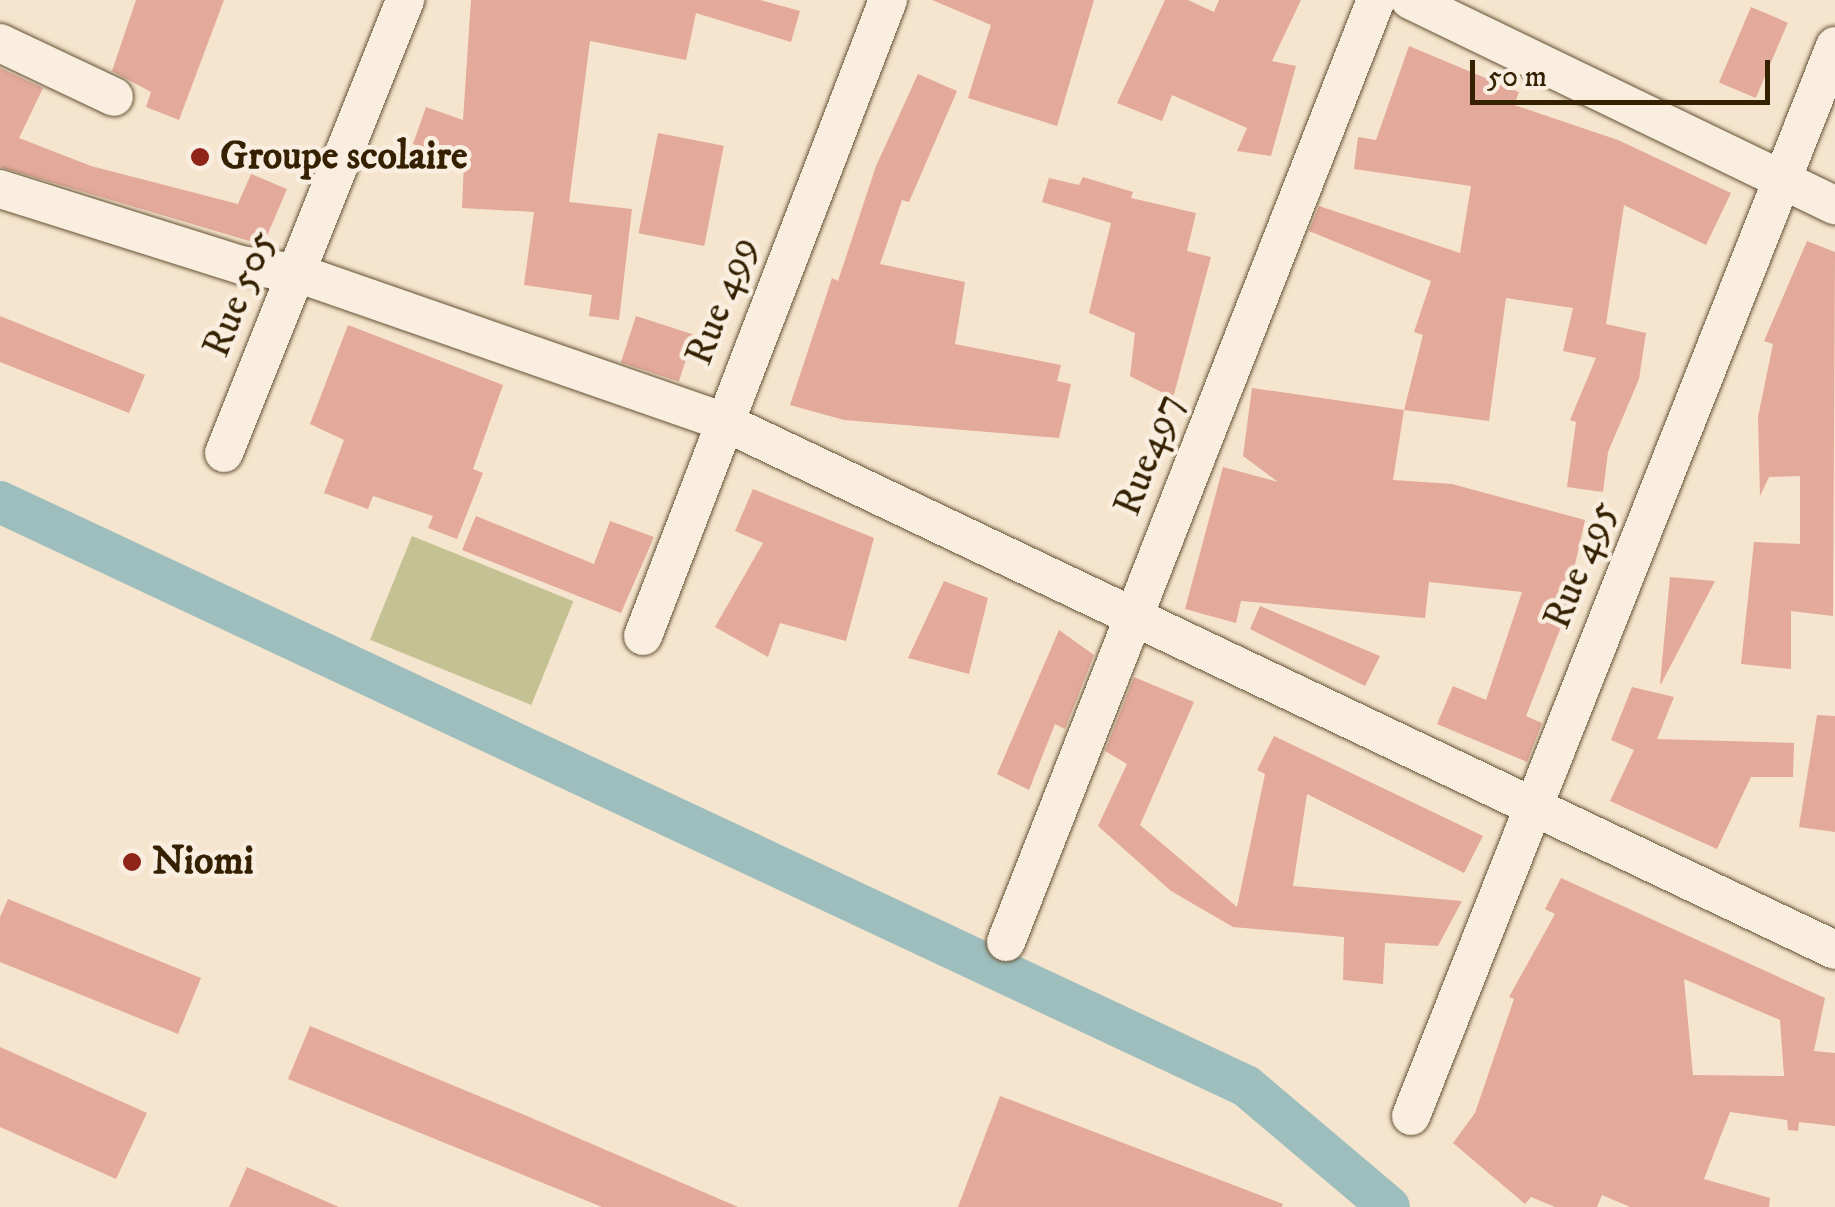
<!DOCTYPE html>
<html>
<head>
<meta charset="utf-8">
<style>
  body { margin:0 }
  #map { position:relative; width:1835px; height:1207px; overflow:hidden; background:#f6e5ce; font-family:"IM FELL DW Pica",serif }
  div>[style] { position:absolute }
  .green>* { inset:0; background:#c4c293; transform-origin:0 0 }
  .canal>* { height:42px; margin:-21px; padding:0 21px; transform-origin:21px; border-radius:21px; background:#9dbebd }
  .building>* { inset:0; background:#e3a99a; transform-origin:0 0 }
  .roads { filter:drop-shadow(0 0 2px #655234) drop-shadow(0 0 2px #655234) }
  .minor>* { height:38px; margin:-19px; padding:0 19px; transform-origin:19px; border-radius:19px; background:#f9eedf }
  .dots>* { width:28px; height:28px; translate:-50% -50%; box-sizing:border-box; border:5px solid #f9eedf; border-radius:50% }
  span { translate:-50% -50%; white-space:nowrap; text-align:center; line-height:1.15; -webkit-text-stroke:9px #f9eedf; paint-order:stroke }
  .poi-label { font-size:40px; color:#352100; font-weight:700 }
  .left { translate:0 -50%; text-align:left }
  .street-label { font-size:40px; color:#352100 }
  .scale { position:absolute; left:1470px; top:60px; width:300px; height:45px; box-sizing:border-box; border:5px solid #352100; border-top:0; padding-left:12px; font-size:30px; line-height:35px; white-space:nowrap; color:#352100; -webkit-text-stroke:8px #f9eedf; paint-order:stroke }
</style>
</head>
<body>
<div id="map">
  <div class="green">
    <i style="left:412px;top:536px;width:174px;height:112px;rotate:22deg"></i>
  </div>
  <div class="canal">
    <i style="left:0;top:502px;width:1376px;rotate:25.11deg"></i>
    <i style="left:1246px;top:1086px;width:187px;rotate:40.2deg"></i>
  </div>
  <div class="building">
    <i style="clip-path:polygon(136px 0,224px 0,179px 120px,146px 107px,151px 92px,112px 71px)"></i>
    <i style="clip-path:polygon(471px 0,760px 0,800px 11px,791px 42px,696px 13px,686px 60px,590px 41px,569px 202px,632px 209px,619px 320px,589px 316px,592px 295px,524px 285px,534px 212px,462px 208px,464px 162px,413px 144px,426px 107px,463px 120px)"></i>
    <i style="clip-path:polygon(932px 0,1094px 0,1057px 126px,968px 98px,991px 25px)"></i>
    <i style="clip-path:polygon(1165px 0,1188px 0,1214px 12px,1219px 0,1301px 0,1272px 61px,1296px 66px,1271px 156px,1237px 151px,1247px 128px,1172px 95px,1162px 121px,1117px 103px)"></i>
    <i style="left:1751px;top:7px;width:40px;height:82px;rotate:23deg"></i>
    <i style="clip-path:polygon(1409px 46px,1519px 92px,1514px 105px,1618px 140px,1731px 193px,1706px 245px,1624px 205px,1606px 324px,1646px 333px,1639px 379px,1608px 452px,1603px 492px,1567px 487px,1576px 422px,1570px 420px,1596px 358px,1563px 351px,1573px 308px,1506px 298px,1489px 421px,1404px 410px,1423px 335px,1414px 332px,1431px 281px,1309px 231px,1319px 206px,1460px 253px,1471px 186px,1354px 169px,1358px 137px,1376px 140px)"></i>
    <i style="clip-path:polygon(0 68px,43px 88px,19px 138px,91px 166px,238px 204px,251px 174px,287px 189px,263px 245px,0 167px)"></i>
    <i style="clip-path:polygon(918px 74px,957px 91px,909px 202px,902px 200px,880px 264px,965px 282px,955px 344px,1061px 365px,1057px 381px,1071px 384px,1059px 438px,844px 420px,790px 405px,832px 278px,838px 281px,876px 166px)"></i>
    <i style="left:658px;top:133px;width:67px;height:102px;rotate:11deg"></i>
    <i style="clip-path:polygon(1083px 177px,1133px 192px,1131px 198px,1196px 213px,1187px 251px,1211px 257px,1173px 398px,1130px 376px,1135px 333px,1089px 313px,1111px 223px,1042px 202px,1049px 178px,1079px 185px)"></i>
    <i style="clip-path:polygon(1807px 241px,1835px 252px,1833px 616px,1791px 611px,1791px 669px,1741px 664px,1754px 542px,1800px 544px,1800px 476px,1769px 477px,1760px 496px,1758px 417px,1773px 344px,1764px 341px)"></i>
    <i style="clip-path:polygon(0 316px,145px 375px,129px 413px,0 362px)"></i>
    <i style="left:636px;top:316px;width:61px;height:49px;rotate:18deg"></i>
    <i style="clip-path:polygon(348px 325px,503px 385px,473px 469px,483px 473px,457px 539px,428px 528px,433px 516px,373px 496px,368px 509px,324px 493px,344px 440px,310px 424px)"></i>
    <i style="clip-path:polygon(1252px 388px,1404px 410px,1393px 480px,1452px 484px,1585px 520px,1561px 627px,1526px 716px,1542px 723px,1527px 762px,1437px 724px,1453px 686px,1486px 700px,1522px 592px,1429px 582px,1425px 618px,1241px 601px,1236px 623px,1185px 609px,1223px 467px,1278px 482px,1243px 456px)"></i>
    <i style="clip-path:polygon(753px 489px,874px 538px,846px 641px,780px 623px,768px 657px,715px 627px,763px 543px,735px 531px)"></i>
    <i style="clip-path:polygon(476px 516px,594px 564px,610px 521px,654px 537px,621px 613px,462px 550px)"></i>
    <i style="clip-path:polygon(1670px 577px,1715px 581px,1661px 684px,1660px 684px)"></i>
    <i style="clip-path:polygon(944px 581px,988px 598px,969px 674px,908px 658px)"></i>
    <i style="clip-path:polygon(1260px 606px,1380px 656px,1365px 686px,1250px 629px)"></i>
    <i style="clip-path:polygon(1059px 630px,1094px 655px,1065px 729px,1055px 724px,1029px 790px,997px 774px)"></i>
    <i style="clip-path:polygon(1134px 677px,1194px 702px,1140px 825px,1237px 907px,1265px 774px,1257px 770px,1274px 736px,1483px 836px,1464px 873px,1307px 794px,1293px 886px,1462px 901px,1438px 946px,1385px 943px,1383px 984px,1343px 980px,1344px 937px,1233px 927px,1171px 891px,1098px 826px,1127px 764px,1105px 751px)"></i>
    <i style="clip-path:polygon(1632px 687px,1674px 697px,1657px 739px,1794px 743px,1793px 777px,1751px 777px,1717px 849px,1610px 801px,1634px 750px,1611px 740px)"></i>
    <i style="clip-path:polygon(1817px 715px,1835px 716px,1835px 832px,1799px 827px)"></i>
    <i style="clip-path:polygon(evenodd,1561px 878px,1825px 998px,1814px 1051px,1835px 1053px,1835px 1126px,1799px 1122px,1798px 1131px,1788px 1130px,1787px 1120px,1730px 1112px,1704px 1179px,1770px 1198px,1769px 1207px,1630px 1207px,1602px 1195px,1597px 1207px,1555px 1207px,1531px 1197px,1525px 1204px,1453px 1143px,1475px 1113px,1514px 999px,1509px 997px,1555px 914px,1545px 909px,1561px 878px,1684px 979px,1780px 1020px,1784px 1076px,1693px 1075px,1684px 979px)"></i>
    <i style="clip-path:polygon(8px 899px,201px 978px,178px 1034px,0 962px,0 917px)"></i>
    <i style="clip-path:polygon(310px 1026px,527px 1116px,738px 1207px,602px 1207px,288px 1079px)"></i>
    <i style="clip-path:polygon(0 1047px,147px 1113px,116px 1179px,0 1127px)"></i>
    <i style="clip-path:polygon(1000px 1096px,1283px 1204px,1282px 1207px,958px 1207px)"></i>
    <i style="clip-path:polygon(247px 1167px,339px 1207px,229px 1207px)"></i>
  </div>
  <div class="roads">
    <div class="minor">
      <i style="left:1410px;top:0;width:472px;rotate:25.8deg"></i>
      <i style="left:0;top:43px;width:126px;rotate:25.3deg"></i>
      <i style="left:0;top:189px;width:253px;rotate:17.5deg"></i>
      <i style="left:241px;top:265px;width:57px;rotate:8.1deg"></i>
      <i style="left:297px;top:273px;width:452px;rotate:19.2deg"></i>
      <i style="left:724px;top:422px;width:1230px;rotate:25.42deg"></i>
      <i style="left:224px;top:453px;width:488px;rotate:-68.2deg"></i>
      <i style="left:643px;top:636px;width:682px;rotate:-68.93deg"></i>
      <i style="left:1006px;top:942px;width:1012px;rotate:-68.56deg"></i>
      <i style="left:1411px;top:1116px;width:1151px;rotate:-68.38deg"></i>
    </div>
  </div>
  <div class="dots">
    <i style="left:200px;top:157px;background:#8f2418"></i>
    <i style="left:132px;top:862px;background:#8f2418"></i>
  </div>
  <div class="poi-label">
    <span class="left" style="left:220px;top:157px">Groupe scolaire</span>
    <span class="left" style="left:152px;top:862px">Niomi</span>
  </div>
  <div class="street-label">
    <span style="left:240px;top:294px;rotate:-68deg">Rue 505</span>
    <span style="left:722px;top:301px;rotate:-69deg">Rue 499</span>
    <span style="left:1149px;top:455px;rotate:-69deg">Rue497</span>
    <span style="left:1581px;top:565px;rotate:-68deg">Rue 495</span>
  </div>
  <div class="scale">50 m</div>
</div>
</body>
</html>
